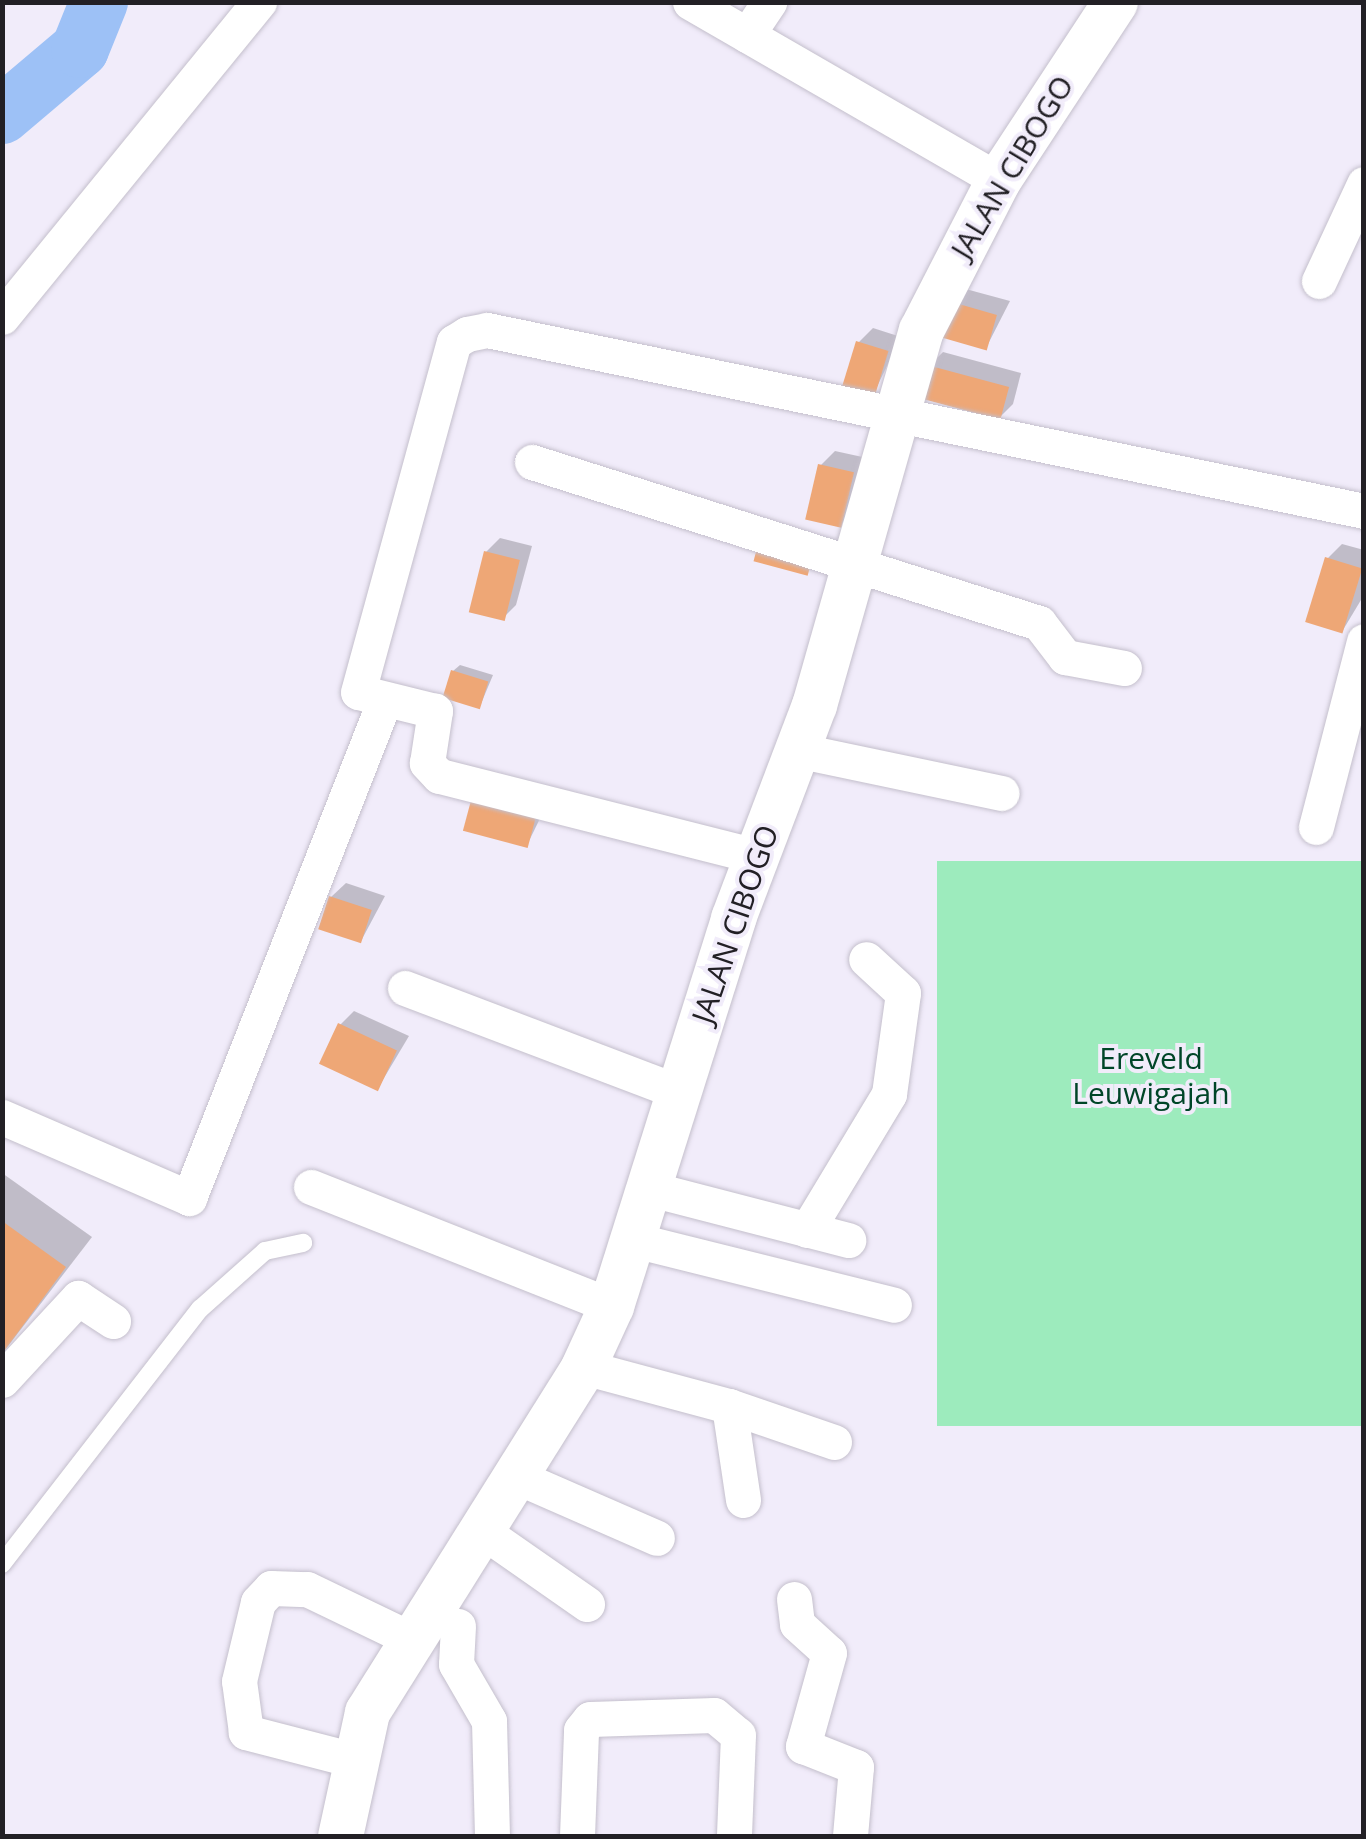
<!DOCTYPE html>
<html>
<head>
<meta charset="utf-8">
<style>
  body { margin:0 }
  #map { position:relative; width:1366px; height:1839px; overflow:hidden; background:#f1ecfa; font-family:"Open Sans",sans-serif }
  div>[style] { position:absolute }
  .green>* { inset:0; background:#9debbd; transform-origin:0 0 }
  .shadow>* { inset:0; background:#0003 }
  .river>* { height:58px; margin:-29px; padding:0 29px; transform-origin:29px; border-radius:29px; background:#9dc1f6 }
  .building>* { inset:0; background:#eea776; transform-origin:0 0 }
  .roads { filter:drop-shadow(0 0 2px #c4bfcc) drop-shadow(0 0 2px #c4bfcc) }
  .service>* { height:18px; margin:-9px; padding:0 9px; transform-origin:9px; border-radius:9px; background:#fff }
  .minor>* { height:35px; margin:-17.5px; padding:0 17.5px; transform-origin:17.5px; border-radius:17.5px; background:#fff }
  .tertiary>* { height:45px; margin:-22.5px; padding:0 22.5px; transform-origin:22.5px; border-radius:22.5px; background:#fff }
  span { translate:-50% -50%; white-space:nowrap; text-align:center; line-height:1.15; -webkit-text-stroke:8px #f1ecfa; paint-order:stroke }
  .street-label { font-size:30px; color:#222025 }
  .park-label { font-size:30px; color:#004528 }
  .frame { position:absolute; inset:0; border:5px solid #222025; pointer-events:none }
</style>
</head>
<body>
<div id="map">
  <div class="green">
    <i style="left:1363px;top:861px;width:565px;height:426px;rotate:90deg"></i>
  </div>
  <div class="shadow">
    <i style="clip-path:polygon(962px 288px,1010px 301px,986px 348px,938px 334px)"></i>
    <i style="clip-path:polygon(873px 328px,901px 337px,872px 397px,858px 343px)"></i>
    <i style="clip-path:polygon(943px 352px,1021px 373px,1013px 404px,998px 419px,929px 366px)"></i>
    <i style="clip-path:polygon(835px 451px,867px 458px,855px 511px,840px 525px,821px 465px)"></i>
    <i style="clip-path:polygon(500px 538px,532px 546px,516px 605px,502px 619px,486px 552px)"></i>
    <i style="clip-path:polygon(1342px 544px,1364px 550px,1364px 595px,1343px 630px,1328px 558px)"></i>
    <i style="clip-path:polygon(460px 665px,493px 675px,480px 706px,453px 671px)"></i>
    <i style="clip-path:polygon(489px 780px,551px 796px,527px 845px)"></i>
    <i style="clip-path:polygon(346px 883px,385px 896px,361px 941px,331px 897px)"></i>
    <i style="clip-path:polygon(354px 1011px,409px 1036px,378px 1088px,340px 1025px)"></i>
    <i style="clip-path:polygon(2px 1173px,92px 1237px,2px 1354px)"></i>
  </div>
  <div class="river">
    <i style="left:2px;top:115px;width:102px;rotate:-40.2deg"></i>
    <i style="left:80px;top:49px;width:51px;rotate:-68deg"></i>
  </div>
  <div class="building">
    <i style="left:945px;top:300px;width:54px;height:37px;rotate:16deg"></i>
    <i style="left:856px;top:341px;width:34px;height:52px;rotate:17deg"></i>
    <i style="left:927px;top:365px;width:85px;height:34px;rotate:15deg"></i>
    <i style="left:818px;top:464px;width:37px;height:57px;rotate:13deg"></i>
    <i style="left:760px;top:537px;width:56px;height:25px;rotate:15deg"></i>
    <i style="left:484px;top:551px;width:37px;height:63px;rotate:14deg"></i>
    <i style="left:1325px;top:557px;width:39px;height:68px;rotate:17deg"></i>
    <i style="left:451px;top:670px;width:39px;height:29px;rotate:17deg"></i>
    <i style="left:473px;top:793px;width:67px;height:39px;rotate:15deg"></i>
    <i style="left:329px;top:896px;width:45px;height:35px;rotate:18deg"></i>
    <i style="left:338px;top:1023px;width:65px;height:45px;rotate:25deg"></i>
    <i style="clip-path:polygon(2px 1221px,66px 1267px,2px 1354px)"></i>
  </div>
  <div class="roads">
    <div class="service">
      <i style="left:2px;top:1564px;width:323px;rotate:-52.2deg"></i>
      <i style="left:200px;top:1309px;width:87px;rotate:-41.7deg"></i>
      <i style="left:265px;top:1251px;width:39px;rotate:-12deg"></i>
    </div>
    <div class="minor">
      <i style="left:690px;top:2px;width:356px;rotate:30deg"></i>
      <i style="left:747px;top:35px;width:40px;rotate:-56deg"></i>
      <i style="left:1319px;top:281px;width:107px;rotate:-65.1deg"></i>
      <i style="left:2px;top:317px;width:407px;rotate:-50.8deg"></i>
      <i style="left:532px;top:462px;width:532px;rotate:17.62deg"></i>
      <i style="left:1039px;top:623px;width:43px;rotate:52.6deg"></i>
      <i style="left:1065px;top:657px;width:60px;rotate:10.6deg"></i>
      <i style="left:796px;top:750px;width:210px;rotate:11.8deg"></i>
      <i style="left:1316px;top:827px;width:192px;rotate:-75.5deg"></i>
      <i style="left:756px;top:856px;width:327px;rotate:-165.8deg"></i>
      <i style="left:439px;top:776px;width:18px;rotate:-133deg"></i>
      <i style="left:427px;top:763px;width:53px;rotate:-81.3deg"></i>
      <i style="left:435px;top:711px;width:79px;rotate:-166.1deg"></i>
      <i style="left:358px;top:692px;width:363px;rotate:-74.7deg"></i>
      <i style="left:454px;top:342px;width:15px;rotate:-32deg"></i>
      <i style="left:467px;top:334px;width:20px;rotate:-11deg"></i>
      <i style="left:487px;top:330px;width:895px;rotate:11.66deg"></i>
      <i style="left:405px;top:988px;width:293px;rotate:20.8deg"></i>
      <i style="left:2px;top:1117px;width:204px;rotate:23.4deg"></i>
      <i style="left:189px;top:1198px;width:533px;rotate:-68.54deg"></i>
      <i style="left:311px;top:1187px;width:323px;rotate:21.6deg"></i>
      <i style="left:647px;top:1188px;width:208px;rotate:14.5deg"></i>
      <i style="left:807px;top:1230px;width:159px;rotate:-58.9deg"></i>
      <i style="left:889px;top:1094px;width:102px;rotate:-82.1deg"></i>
      <i style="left:903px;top:993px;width:50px;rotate:-137.4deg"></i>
      <i style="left:630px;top:1239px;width:272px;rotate:14deg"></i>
      <i style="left:583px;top:1367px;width:151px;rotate:15deg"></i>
      <i style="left:729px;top:1406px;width:95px;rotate:81.5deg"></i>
      <i style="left:2px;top:1380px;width:112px;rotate:-47.2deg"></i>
      <i style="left:78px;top:1298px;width:42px;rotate:33.3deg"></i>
      <i style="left:729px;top:1406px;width:111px;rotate:18.9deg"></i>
      <i style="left:513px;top:1475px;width:157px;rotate:23.6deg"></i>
      <i style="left:478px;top:1528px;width:133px;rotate:34.9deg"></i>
      <i style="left:794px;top:1599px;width:25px;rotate:83deg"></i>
      <i style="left:797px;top:1624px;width:43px;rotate:42.2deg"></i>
      <i style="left:829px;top:1653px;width:97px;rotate:105.6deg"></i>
      <i style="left:803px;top:1746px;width:57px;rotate:21.6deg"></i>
      <i style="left:856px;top:1767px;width:69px;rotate:95deg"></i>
      <i style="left:458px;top:1626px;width:38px;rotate:93deg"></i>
      <i style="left:456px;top:1664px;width:66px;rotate:59.9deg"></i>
      <i style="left:489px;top:1721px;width:115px;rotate:88.5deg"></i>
      <i style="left:354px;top:1760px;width:112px;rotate:-165.5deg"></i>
      <i style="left:246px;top:1732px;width:51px;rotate:-97.8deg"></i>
      <i style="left:239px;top:1681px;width:81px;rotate:-76.5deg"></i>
      <i style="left:258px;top:1602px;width:19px;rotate:-47deg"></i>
      <i style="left:271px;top:1588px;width:36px;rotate:2deg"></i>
      <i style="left:307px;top:1589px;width:113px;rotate:25.7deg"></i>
      <i style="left:577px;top:1836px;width:106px;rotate:-87.8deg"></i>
      <i style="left:581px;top:1730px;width:14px;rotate:-51deg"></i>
      <i style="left:590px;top:1719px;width:124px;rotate:-1.8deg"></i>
      <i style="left:714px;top:1715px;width:31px;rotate:40deg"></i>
      <i style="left:738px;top:1735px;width:101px;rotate:92.3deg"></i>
    </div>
    <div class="tertiary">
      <i style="left:340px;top:1836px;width:127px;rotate:-77.7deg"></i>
      <i style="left:367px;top:1712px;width:407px;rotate:-57.9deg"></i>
      <i style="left:583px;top:1367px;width:67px;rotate:-65.3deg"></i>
      <i style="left:611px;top:1306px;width:407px;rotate:-72.5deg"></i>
      <i style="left:733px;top:918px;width:228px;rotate:-69.2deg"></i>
      <i style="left:814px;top:705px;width:390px;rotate:-74.1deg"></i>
      <i style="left:921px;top:330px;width:169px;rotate:-62.8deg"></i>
      <i style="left:998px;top:180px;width:213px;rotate:-56.7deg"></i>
    </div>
  </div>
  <div class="street-label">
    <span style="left:1012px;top:167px;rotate:-59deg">JALAN CIBOGO</span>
    <span style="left:735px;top:924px;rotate:-71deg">JALAN CIBOGO</span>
  </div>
  <div class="park-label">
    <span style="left:1151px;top:1075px">Ereveld<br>Leuwigajah</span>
  </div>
  <div class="frame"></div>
</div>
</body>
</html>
